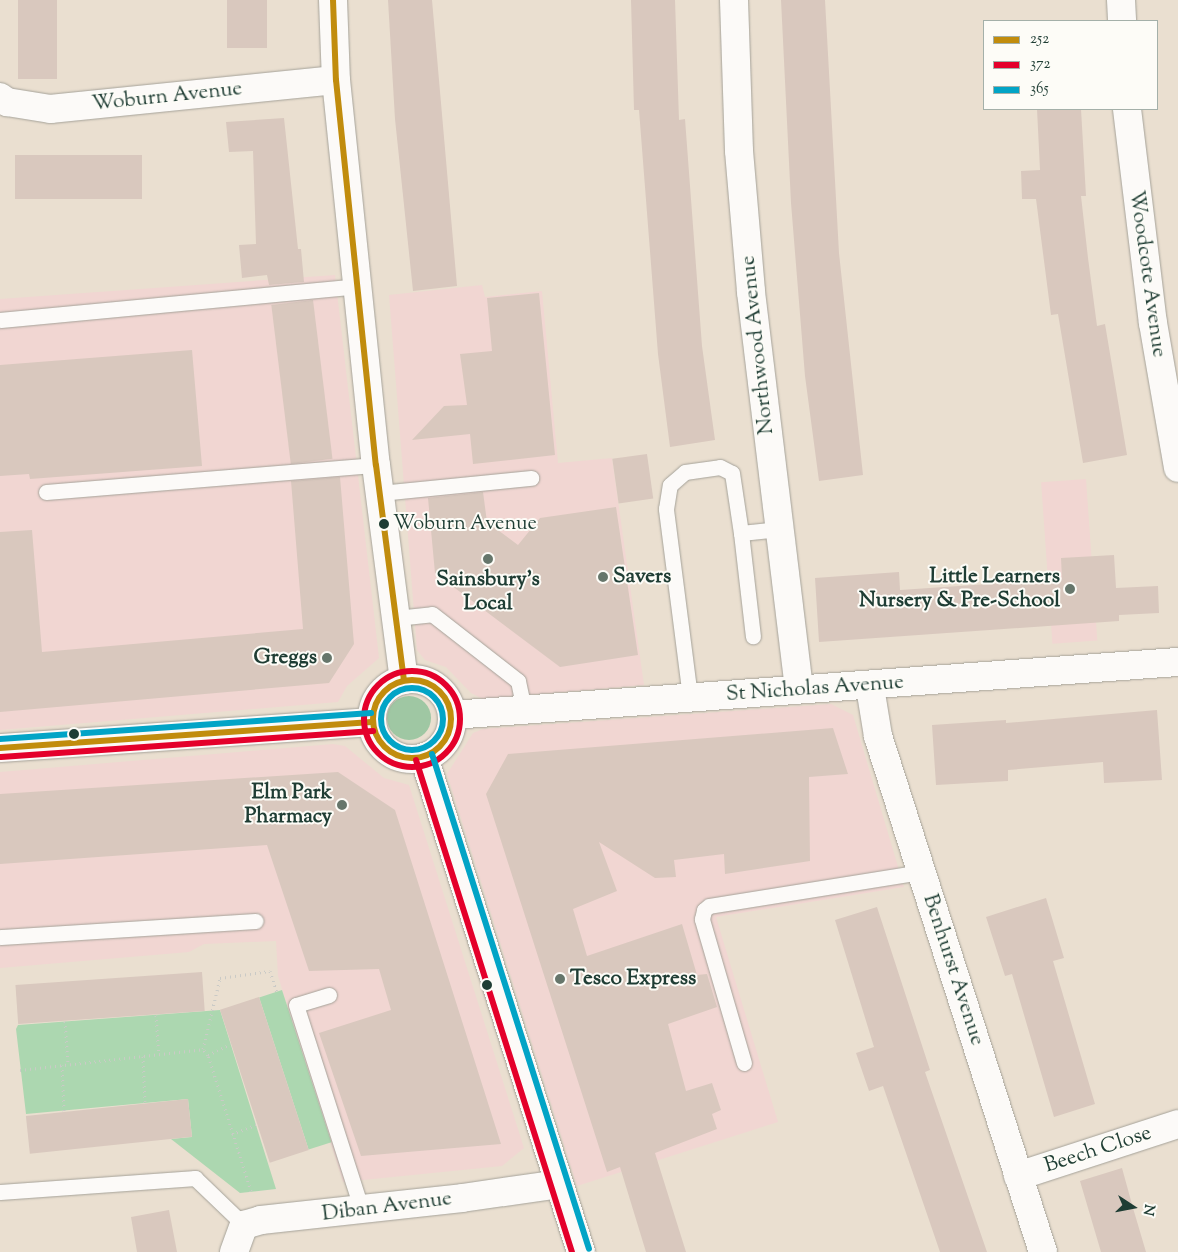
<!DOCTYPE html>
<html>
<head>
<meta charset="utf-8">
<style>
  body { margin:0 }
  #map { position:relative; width:1178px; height:1252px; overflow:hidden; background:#eadfd0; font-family:"Sorts Mill Goudy",serif }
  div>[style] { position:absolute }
  .built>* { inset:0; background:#f1d6d2; transform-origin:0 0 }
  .green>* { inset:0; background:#acd7b0; transform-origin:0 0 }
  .forest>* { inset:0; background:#9fc7a3 }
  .round { border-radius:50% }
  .building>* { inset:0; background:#d9c8be; transform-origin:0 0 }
  .path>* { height:3px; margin-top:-1.5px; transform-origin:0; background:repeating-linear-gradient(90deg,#cacac6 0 1px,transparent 0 5px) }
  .roads { filter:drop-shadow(0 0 1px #a5a299) drop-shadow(0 0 1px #a5a299) }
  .lane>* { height:15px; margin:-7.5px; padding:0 7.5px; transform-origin:7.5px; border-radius:7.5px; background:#fcfaf8 }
  .street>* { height:28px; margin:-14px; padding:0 14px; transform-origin:14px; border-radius:14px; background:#fcfaf8 }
  .secondary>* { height:28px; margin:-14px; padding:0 14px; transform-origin:14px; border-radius:14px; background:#fcfaf8 }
  .secondary>.ring { margin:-14px; padding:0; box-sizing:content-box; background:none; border:28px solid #fcfaf8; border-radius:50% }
  .bus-1>* { height:6px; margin:-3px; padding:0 3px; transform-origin:3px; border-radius:3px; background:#c18c0d }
  .bus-1>.ring { margin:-3px; padding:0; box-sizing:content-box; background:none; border:6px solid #c18c0d; border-radius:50% }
  .bus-2>* { height:6px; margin:-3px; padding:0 3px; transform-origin:3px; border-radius:3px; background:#e4002b }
  .bus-2>.ring { margin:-3px; padding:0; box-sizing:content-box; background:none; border:6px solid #e4002b; border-radius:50% }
  .bus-3>* { height:6px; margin:-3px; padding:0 3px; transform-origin:3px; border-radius:3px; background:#02a4c6 }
  .bus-3>.ring { margin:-3px; padding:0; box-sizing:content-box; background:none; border:6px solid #02a4c6; border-radius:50% }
  .dots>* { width:14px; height:14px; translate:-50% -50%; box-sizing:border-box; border:2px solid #fdfcf7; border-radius:50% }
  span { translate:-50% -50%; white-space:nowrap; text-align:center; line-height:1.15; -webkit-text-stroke:4px #fdfcf7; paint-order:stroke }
  .bus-label { font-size:20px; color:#1f3d34 }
  .left { translate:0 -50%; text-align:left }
  .street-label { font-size:21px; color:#1f3d34 }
  .poi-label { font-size:21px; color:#1f3d34; font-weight:700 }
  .right { translate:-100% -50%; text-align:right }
  .legend { position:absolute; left:983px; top:20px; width:175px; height:90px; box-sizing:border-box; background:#fdfcf7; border:1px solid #a4b0a9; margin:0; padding:6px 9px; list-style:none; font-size:15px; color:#1f3d34 }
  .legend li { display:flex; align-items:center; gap:10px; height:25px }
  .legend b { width:25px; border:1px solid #a4b0a9 }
  .north { position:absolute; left:1108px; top:1182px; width:50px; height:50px; -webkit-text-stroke:4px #fdfcf7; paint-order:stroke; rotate:101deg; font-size:14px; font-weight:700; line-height:20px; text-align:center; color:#1f3d34 }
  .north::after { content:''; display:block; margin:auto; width:18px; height:22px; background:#1f3d34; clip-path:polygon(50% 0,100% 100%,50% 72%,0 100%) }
</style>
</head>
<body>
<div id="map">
  <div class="built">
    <i style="clip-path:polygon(335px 275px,379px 658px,347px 686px,338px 702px,0 730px,0 299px)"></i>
    <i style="clip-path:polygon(482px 285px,485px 297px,542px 291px,558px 463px,612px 458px,644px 685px,483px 699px,471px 693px,446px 667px,425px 660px,417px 650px,389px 295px)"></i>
    <i style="left:1086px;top:479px;width:162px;height:45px;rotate:86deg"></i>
    <i style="clip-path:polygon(831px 704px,853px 715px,904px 887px,716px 917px,778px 1122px,577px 1186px,447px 774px,473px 733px,483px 729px)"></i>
    <i style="clip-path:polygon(333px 744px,345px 746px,384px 778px,409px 785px,524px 1148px,502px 1166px,343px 1182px,278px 976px,276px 941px,204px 944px,189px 952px,0 968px,0 772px)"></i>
  </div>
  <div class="green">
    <i style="left:282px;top:990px;width:160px;height:24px;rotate:72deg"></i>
    <i style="clip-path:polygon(220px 1010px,276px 1189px,240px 1193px,171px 1139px,192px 1137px,188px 1099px,26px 1114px,16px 1029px,18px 1025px)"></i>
  </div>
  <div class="forest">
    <i class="round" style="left:387px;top:696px;width:44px;height:44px"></i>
  </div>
  <div class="building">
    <i style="left:18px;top:0;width:39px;height:79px"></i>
    <i style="left:227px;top:0;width:40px;height:48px"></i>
    <i style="clip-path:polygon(388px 0,432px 0,457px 286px,413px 291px,395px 119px)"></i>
    <i style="clip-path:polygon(631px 0,675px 0,679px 120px,685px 119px,702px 346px,715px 440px,670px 447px,658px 354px,639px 110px,634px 110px)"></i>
    <i style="clip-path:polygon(781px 0,825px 0,839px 253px,863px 475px,819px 481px,805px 376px,791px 203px)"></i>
    <i style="clip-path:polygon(1037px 109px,1081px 109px,1086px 196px,1081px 196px,1088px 258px,1097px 326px,1105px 324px,1127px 455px,1083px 463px,1058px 314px,1051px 315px,1036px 199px,1022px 199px,1021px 171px,1040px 170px)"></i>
    <i style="clip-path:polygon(284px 118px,298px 249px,301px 249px,304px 282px,269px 285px,267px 275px,242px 278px,239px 245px,256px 244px,253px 151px,229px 152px,226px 122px)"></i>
    <i style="left:142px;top:155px;width:44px;height:127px;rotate:90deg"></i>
    <i style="clip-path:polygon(539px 293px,555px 455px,473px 464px,470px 434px,412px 440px,444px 406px,467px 405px,460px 354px,492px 351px,487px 298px)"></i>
    <i style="left:313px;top:300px;width:160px;height:42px;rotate:83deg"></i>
    <i style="clip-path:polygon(192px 350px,202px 466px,30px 479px,29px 474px,0 476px,0 365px)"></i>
    <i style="left:647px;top:454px;width:45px;height:35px;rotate:82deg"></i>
    <i style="clip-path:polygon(340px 477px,354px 644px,329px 683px,0 712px,0 532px,32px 530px,42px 652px,303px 629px,291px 481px)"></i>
    <i style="clip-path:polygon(483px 492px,487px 522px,518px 545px,540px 518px,616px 507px,638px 655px,560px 667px,435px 573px,428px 498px)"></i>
    <i style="clip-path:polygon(1114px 555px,1116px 588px,1158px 586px,1159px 613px,1119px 615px,1119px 621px,819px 642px,815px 578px,899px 572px,900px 590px,1062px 579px,1061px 558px)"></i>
    <i style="clip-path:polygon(1157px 710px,1162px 780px,1104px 783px,1103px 762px,1008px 770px,1008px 781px,936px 785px,932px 725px,1006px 720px,1006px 723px)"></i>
    <i style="clip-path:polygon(833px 728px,848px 774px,809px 777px,810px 861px,725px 874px,724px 854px,674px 860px,676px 877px,655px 878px,599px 842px,617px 891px,573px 909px,587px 956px,682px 924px,697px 975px,707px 974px,717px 1007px,668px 1024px,686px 1091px,712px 1083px,721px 1110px,712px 1114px,717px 1129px,655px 1153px,686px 1252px,646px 1252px,620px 1167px,607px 1172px,486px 794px,508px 754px)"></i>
    <i style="clip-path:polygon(338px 772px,395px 810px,501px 1144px,361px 1156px,319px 1033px,391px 1010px,379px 969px,309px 971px,267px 845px,0 864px,0 794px)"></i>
    <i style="clip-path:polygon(1046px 898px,1064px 958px,1053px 961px,1095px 1104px,1054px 1117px,1012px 974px,1005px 976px,986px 917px)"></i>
    <i style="clip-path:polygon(877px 907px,930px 1070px,925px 1072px,987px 1252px,940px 1252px,883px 1086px,869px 1091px,856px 1053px,874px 1047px,835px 920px)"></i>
    <i style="left:202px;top:972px;width:39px;height:187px;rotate:86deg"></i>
    <i style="left:259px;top:997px;width:161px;height:41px;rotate:72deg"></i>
    <i style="left:188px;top:1099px;width:38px;height:163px;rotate:84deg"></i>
    <i style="clip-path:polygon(1122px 1168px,1133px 1208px,1146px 1252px,1101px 1252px,1080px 1181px)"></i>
    <i style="clip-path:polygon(169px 1210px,177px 1252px,137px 1252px,131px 1217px)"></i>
  </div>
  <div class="path">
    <i style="left:156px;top:1015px;width:39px;rotate:86deg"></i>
    <i style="left:65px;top:1021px;width:43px;rotate:86deg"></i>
    <i style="left:208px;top:1055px;width:25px;rotate:-26deg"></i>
    <i style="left:143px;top:1056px;width:47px;rotate:87.6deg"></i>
    <i style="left:62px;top:1065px;width:46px;rotate:87.5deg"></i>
    <i style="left:20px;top:1070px;width:184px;rotate:-6.5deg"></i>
    <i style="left:232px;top:1134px;width:26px;rotate:-21deg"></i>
    <i style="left:251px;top:1191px;width:143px;rotate:-107.5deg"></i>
    <i style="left:208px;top:1055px;width:8px;rotate:-130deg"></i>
    <i style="left:203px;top:1049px;width:73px;rotate:-76.5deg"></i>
    <i style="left:220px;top:978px;width:50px;rotate:-8deg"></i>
    <i style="left:270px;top:971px;width:22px;rotate:72deg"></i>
  </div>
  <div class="roads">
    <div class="lane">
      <i style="left:0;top:320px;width:359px;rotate:-5.4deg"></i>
      <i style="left:46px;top:492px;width:331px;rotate:-4.7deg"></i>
      <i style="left:380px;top:493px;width:152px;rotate:-5.7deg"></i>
      <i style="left:741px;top:533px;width:104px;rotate:83.4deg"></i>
      <i style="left:396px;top:618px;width:36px;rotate:-6deg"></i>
      <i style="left:432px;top:614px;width:109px;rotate:37.9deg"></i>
      <i style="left:518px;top:681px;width:30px;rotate:78deg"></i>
      <i style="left:690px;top:697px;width:190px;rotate:-97.3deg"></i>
      <i style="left:666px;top:509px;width:24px;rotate:-81deg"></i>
      <i style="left:670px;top:485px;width:20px;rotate:-41deg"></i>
      <i style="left:685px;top:472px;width:35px;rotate:-8deg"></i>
      <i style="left:720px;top:467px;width:13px;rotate:27deg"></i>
      <i style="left:732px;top:473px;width:61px;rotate:81.5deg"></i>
      <i style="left:741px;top:533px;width:36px;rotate:-6deg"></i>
      <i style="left:0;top:937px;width:256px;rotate:-3.6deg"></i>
      <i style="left:329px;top:995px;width:34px;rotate:163deg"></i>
      <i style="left:296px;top:1005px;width:215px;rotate:72.2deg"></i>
      <i style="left:744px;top:1063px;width:150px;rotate:-106.3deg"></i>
      <i style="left:702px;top:919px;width:9px;rotate:-77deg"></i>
      <i style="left:704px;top:910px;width:6px;rotate:-39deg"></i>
      <i style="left:709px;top:906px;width:216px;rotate:-9.1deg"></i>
      <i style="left:0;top:1192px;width:196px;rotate:-4.1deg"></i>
      <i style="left:195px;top:1178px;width:68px;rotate:43.8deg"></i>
    </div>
    <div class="street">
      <i style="left:734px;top:0;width:151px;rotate:88.1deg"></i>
      <i style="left:739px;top:151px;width:142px;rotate:85.1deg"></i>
      <i style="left:751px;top:292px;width:400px;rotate:83.1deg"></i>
      <i style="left:1121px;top:0;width:21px;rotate:87deg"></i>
      <i style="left:0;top:97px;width:9px;rotate:36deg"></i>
      <i style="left:7px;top:102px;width:44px;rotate:9.2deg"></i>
      <i style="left:50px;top:109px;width:287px;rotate:-5.8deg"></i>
      <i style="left:1127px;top:109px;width:216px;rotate:83.1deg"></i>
      <i style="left:1153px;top:323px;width:147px;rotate:80.2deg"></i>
      <i style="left:870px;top:687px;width:50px;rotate:80.7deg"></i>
      <i style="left:878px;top:736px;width:542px;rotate:72.27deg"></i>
      <i style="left:452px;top:715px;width:728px;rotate:-4.18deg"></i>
      <i style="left:1018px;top:1176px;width:168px;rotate:-18deg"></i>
      <i style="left:234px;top:1252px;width:29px;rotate:-70deg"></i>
      <i style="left:244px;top:1225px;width:18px;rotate:-16deg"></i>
      <i style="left:261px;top:1220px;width:202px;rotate:-6.2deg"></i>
      <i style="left:462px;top:1198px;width:98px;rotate:-8.2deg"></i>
    </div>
    <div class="secondary">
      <i style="left:333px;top:0;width:80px;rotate:87.9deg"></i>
      <i style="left:336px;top:80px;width:387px;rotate:84.1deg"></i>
      <i style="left:376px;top:465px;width:217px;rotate:82.6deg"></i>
      <i class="ring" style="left:372px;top:679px;width:52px;height:52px"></i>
      <i style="left:0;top:748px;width:373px;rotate:-4deg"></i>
      <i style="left:424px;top:757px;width:519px;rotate:72.4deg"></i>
    </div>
  </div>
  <div class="bus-1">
    <i style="left:333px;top:0;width:80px;rotate:87.9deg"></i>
    <i style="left:336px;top:80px;width:387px;rotate:84.1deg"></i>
    <i style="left:376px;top:465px;width:217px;rotate:82.6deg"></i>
    <i class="ring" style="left:373px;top:680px;width:72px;height:72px"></i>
    <i style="left:0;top:748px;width:373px;rotate:-4deg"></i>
  </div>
  <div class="bus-2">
    <i class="ring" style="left:364px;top:671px;width:90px;height:90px"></i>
    <i style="left:1px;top:757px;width:373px;rotate:-4deg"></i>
    <i style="left:416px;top:760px;width:516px;rotate:72.41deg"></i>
  </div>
  <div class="bus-3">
    <i class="ring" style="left:381px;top:688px;width:56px;height:56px"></i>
    <i style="left:0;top:739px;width:372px;rotate:-4deg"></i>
    <i style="left:432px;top:754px;width:519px;rotate:72.4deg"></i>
  </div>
  <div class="dots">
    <i style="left:384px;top:524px;background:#1f3d34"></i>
    <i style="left:488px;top:559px;background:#66766b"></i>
    <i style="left:603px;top:577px;background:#66766b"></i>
    <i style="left:1070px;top:589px;background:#66766b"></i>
    <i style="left:327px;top:658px;background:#66766b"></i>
    <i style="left:74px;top:734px;background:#1f3d34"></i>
    <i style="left:342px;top:805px;background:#66766b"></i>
    <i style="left:560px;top:979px;background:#66766b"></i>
    <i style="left:487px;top:985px;background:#1f3d34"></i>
  </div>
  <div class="bus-label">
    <span class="left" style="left:393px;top:524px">Woburn Avenue</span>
  </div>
  <div class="street-label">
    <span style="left:167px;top:97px;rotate:-6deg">Woburn Avenue</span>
    <span style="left:1147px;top:274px;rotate:82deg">Woodcote Avenue</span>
    <span style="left:758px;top:345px;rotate:-96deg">Northwood Avenue</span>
    <span style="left:815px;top:689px;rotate:-4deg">St Nicholas Avenue</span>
    <span style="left:953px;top:970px;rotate:72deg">Benhurst Avenue</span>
    <span style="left:1098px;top:1150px;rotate:-18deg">Beech Close</span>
    <span style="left:387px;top:1207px;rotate:-7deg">Diban Avenue</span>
  </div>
  <div class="poi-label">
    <span class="left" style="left:613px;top:577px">Savers</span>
    <span class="right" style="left:1060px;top:589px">Little Learners<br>Nursery &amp; Pre-School</span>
    <span style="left:488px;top:592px">Sainsbury's<br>Local</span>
    <span class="right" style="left:317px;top:658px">Greggs</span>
    <span class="right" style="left:332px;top:805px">Elm Park<br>Pharmacy</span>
    <span class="left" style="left:570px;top:979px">Tesco Express</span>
  </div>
  <ul class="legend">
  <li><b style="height:6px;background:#c18c0d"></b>252</li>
  <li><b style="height:6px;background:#e4002b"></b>372</li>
  <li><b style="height:6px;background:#02a4c6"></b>365</li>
  </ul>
  <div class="north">N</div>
</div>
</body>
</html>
